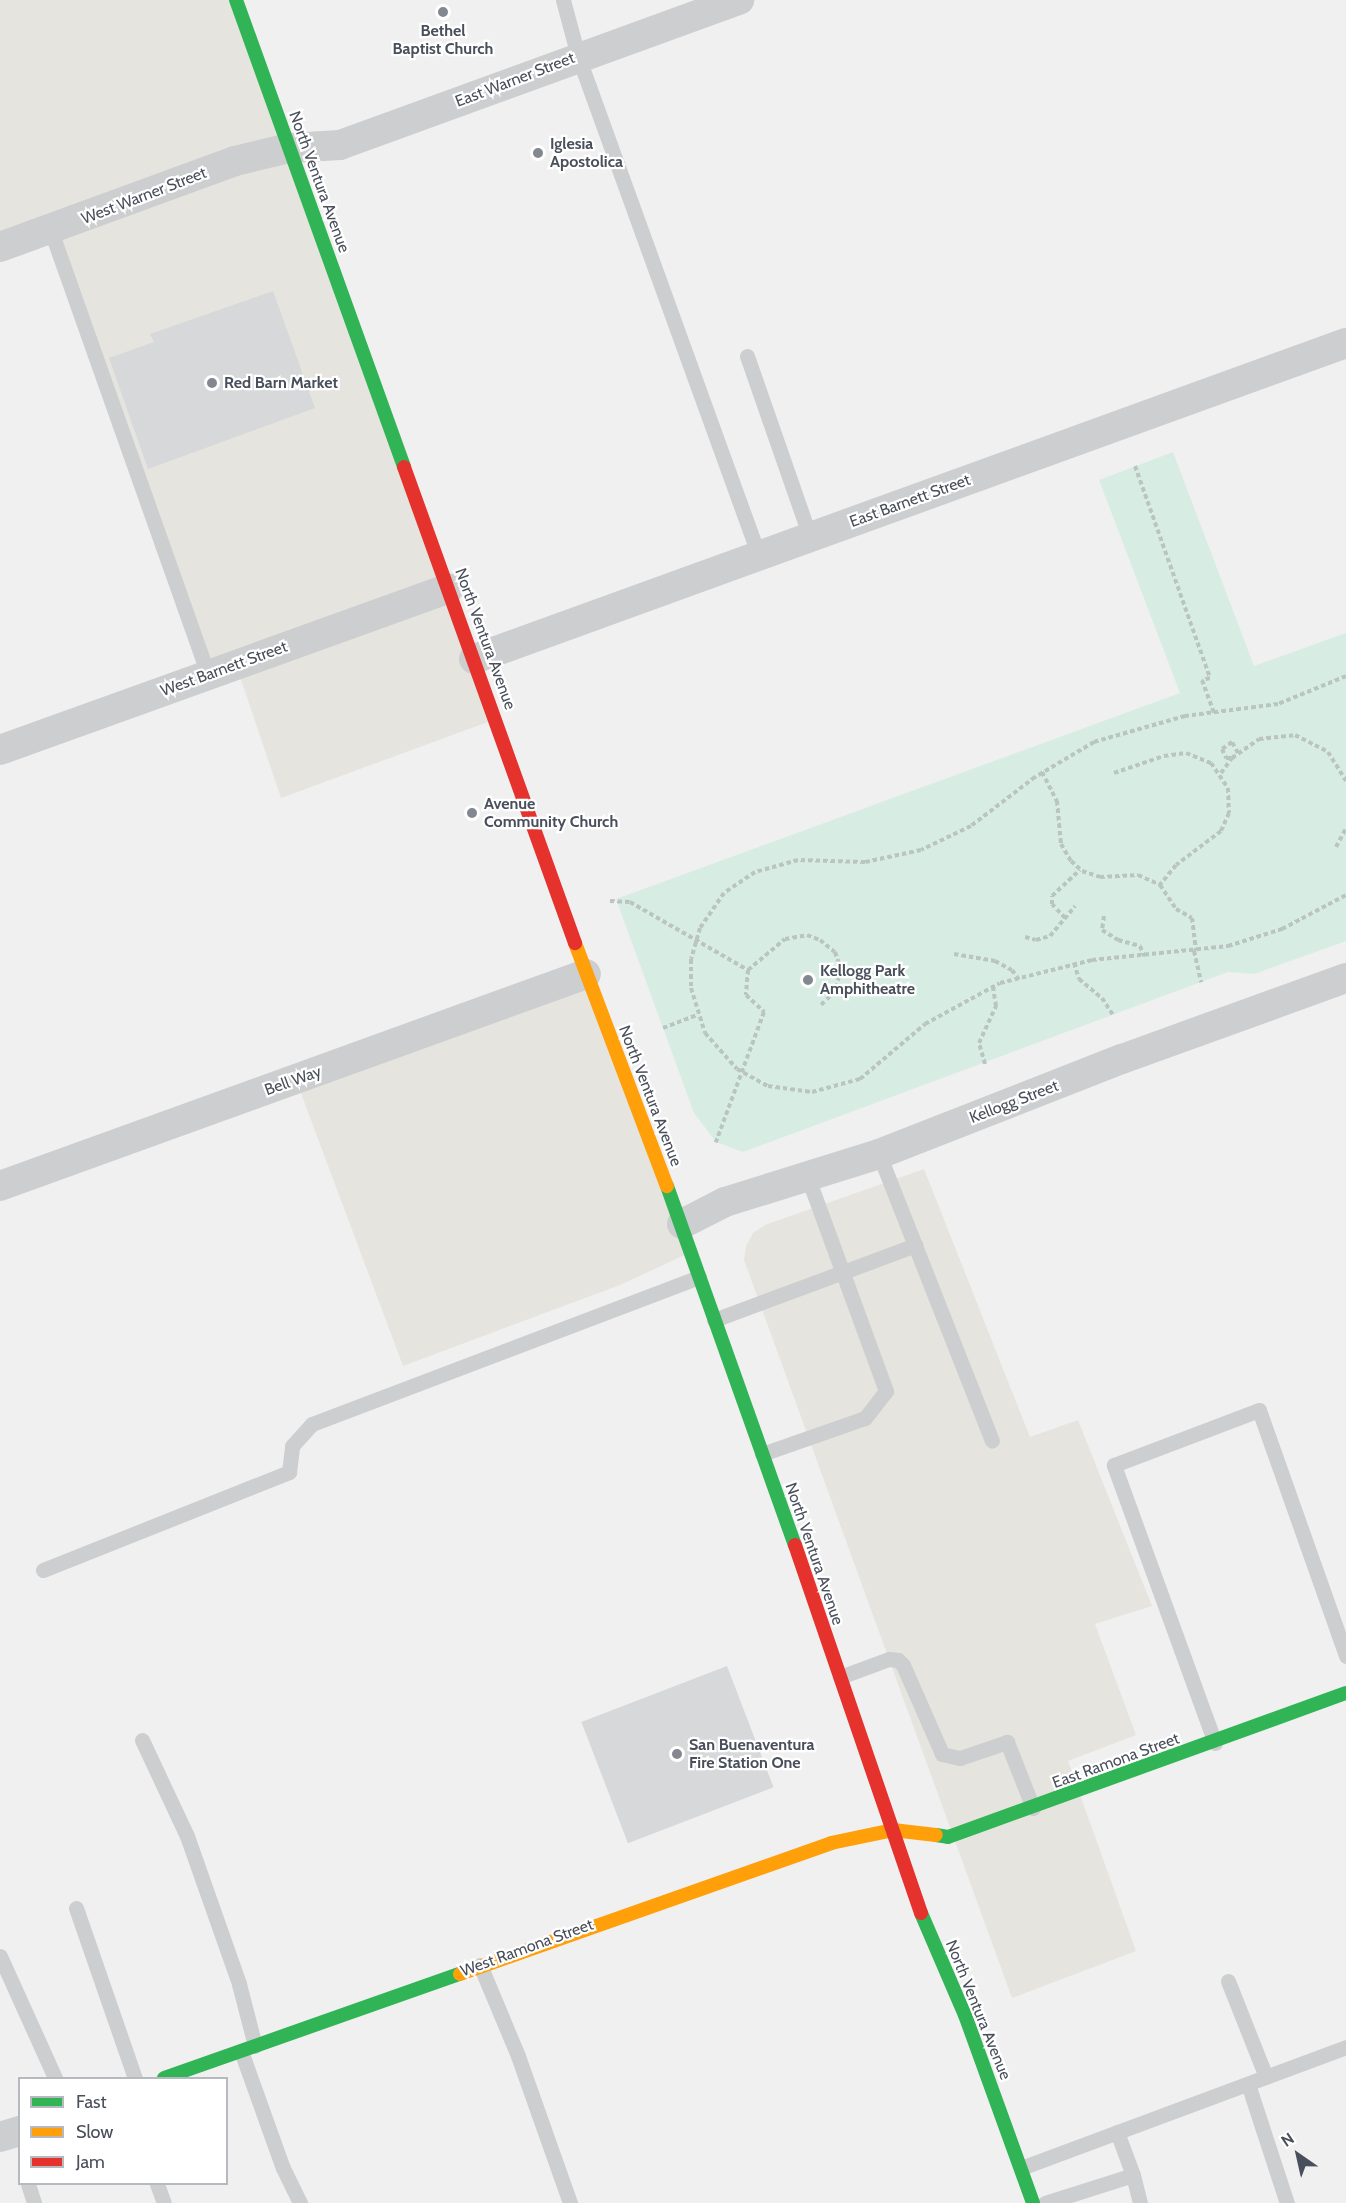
<!DOCTYPE html>
<html>
<head>
<meta charset="utf-8">
<style>
  body { margin:0 }
  #map { position:relative; width:1346px; height:2203px; overflow:hidden; background:#f0f0f0; font-family:Cabin,sans-serif }
  div>[style] { position:absolute }
  .commercial>* { inset:0; background:#e5e4de }
  .green>* { inset:0; background:#d7ede3 }
  .building>* { inset:0; background:#d7d8da; transform-origin:0 0 }
  .path>* { height:4px; margin-top:-2px; transform-origin:0; background:repeating-linear-gradient(90deg,#bac4c2 0 4.5px,transparent 0 7.5px) }
  .lane>* { height:15px; margin:-7.5px; padding:0 7.5px; transform-origin:7.5px; border-radius:7.5px; background:#ccced0 }
  .street>* { height:30px; margin:-15px; padding:0 15px; transform-origin:15px; border-radius:15px; background:#ccced0 }
  .fast>* { height:14px; margin:-7px; padding:0 7px; transform-origin:7px; border-radius:7px; background:#30b455 }
  .slow>* { height:14px; margin:-7px; padding:0 7px; transform-origin:7px; border-radius:7px; background:#ff9f0a }
  .jam>* { height:14px; margin:-7px; padding:0 7px; transform-origin:7px; border-radius:7px; background:#e5322d }
  .dots>* { width:16px; height:16px; translate:-50% -50%; box-sizing:border-box; border:3px solid #fff; border-radius:50% }
  span { translate:-50% -50%; white-space:nowrap; text-align:center; line-height:1.15; -webkit-text-stroke:4.5px #fff; paint-order:stroke }
  .poi-label { font-size:16px; color:#494f5b; font-weight:700 }
  .left { translate:0 -50%; text-align:left }
  .street-label { font-size:16px; color:#494f5b }
  .legend { position:absolute; left:18px; top:2077px; width:210px; height:108px; box-sizing:border-box; background:#fff; border:2px solid #b6b9bd; margin:0; padding:8px 10px; list-style:none; font-size:18px; color:#494f5b }
  .legend li { display:flex; align-items:center; gap:12px; height:30px }
  .legend b { width:30px; border:2px solid #b6b9bd }
  .north { position:absolute; left:1268px; top:2125px; width:60px; height:60px; -webkit-text-stroke:4px #fff; paint-order:stroke; rotate:326deg; font-size:16px; font-weight:700; line-height:24px; text-align:center; color:#494f5b }
  .north::after { content:''; display:block; margin:auto; width:21px; height:27px; background:#494f5b; clip-path:polygon(50% 0,100% 100%,50% 72%,0 100%) }
</style>
</head>
<body>
<div id="map">
  <div class="commercial">
    <i style="clip-path:polygon(0 0,236px 0,496px 719px,281px 798px,236px 665px,208px 675px,51px 231px,0 247px)"></i>
    <i style="clip-path:polygon(586px 974px,689px 1253px,620px 1285px,403px 1366px,296px 1080px)"></i>
    <i style="clip-path:polygon(924px 1169px,1030px 1437px,1078px 1420px,1152px 1606px,1095px 1624px,1136px 1735px,1068px 1761px,1136px 1951px,1012px 1998px,744px 1260px,746px 1246px,753px 1233px,765px 1225px)"></i>
  </div>
  <div class="green">
    <i style="clip-path:polygon(1173px 452px,1254px 666px,1346px 633px,1346px 941px,1254px 974px,1228px 972px,743px 1152px,716px 1142px,694px 1113px,616px 899px,1180px 693px,1099px 480px)"></i>
  </div>
  <div class="building">
    <i style="clip-path:polygon(273px 291px,315px 408px,148px 469px,109px 358px,154px 342px,150px 334px)"></i>
    <i style="left:727px;top:1666px;width:130px;height:156px;rotate:69deg"></i>
  </div>
  <div class="path">
    <i style="left:1135px;top:466px;width:225px;rotate:70.5deg"></i>
    <i style="left:1210px;top:678px;width:8px;rotate:166deg"></i>
    <i style="left:1202px;top:680px;width:35px;rotate:70deg"></i>
    <i style="left:1346px;top:676px;width:74px;rotate:157.6deg"></i>
    <i style="left:1278px;top:704px;width:94px;rotate:172.6deg"></i>
    <i style="left:1185px;top:716px;width:95px;rotate:164.1deg"></i>
    <i style="left:1094px;top:742px;width:69px;rotate:149.3deg"></i>
    <i style="left:1035px;top:777px;width:81px;rotate:142.6deg"></i>
    <i style="left:971px;top:826px;width:55px;rotate:154.4deg"></i>
    <i style="left:921px;top:850px;width:57px;rotate:167.9deg"></i>
    <i style="left:865px;top:862px;width:67px;rotate:-178.3deg"></i>
    <i style="left:798px;top:860px;width:45px;rotate:164.4deg"></i>
    <i style="left:755px;top:872px;width:37px;rotate:146deg"></i>
    <i style="left:724px;top:893px;width:42px;rotate:124.4deg"></i>
    <i style="left:700px;top:928px;width:32px;rotate:106deg"></i>
    <i style="left:691px;top:959px;width:29px;rotate:90deg"></i>
    <i style="left:691px;top:988px;width:47px;rotate:72.7deg"></i>
    <i style="left:705px;top:1033px;width:48px;rotate:48.4deg"></i>
    <i style="left:737px;top:1069px;width:35px;rotate:29deg"></i>
    <i style="left:768px;top:1086px;width:44px;rotate:7.8deg"></i>
    <i style="left:812px;top:1092px;width:50px;rotate:-15.2deg"></i>
    <i style="left:860px;top:1079px;width:85px;rotate:-40.2deg"></i>
    <i style="left:925px;top:1024px;width:85px;rotate:-28.7deg"></i>
    <i style="left:1000px;top:983px;width:95px;rotate:-14deg"></i>
    <i style="left:1092px;top:960px;width:137px;rotate:-5.9deg"></i>
    <i style="left:1228px;top:946px;width:57px;rotate:-17.5deg"></i>
    <i style="left:1282px;top:929px;width:72px;rotate:-28deg"></i>
    <i style="left:1238px;top:753px;width:13px;rotate:-119deg"></i>
    <i style="left:1232px;top:742px;width:12px;rotate:145deg"></i>
    <i style="left:1222px;top:749px;width:10px;rotate:66deg"></i>
    <i style="left:1226px;top:758px;width:6px"></i>
    <i style="left:1232px;top:758px;width:33px;rotate:-35deg"></i>
    <i style="left:1259px;top:739px;width:36px;rotate:-6deg"></i>
    <i style="left:1295px;top:735px;width:37px;rotate:27deg"></i>
    <i style="left:1328px;top:752px;width:34px;rotate:58deg"></i>
    <i style="left:1042px;top:772px;width:33px;rotate:63deg"></i>
    <i style="left:1057px;top:801px;width:43px;rotate:84.7deg"></i>
    <i style="left:1061px;top:844px;width:20px;rotate:60deg"></i>
    <i style="left:1071px;top:861px;width:15px;rotate:42deg"></i>
    <i style="left:1082px;top:871px;width:19px;rotate:18deg"></i>
    <i style="left:1100px;top:877px;width:38px;rotate:-3deg"></i>
    <i style="left:1138px;top:875px;width:24px;rotate:24deg"></i>
    <i style="left:1160px;top:885px;width:29px;rotate:56deg"></i>
    <i style="left:1176px;top:909px;width:18px;rotate:29deg"></i>
    <i style="left:1192px;top:918px;width:33px;rotate:83deg"></i>
    <i style="left:1114px;top:773px;width:53px;rotate:-18.8deg"></i>
    <i style="left:1164px;top:756px;width:22px;rotate:-8deg"></i>
    <i style="left:1186px;top:753px;width:27px;rotate:22deg"></i>
    <i style="left:1211px;top:763px;width:30px;rotate:56deg"></i>
    <i style="left:1228px;top:788px;width:25px;rotate:88deg"></i>
    <i style="left:1229px;top:813px;width:20px;rotate:114deg"></i>
    <i style="left:1221px;top:831px;width:56px;rotate:142.9deg"></i>
    <i style="left:1176px;top:865px;width:26px;rotate:129deg"></i>
    <i style="left:1221px;top:773px;width:19px;rotate:-54deg"></i>
    <i style="left:1336px;top:847px;width:21px;rotate:-62deg"></i>
    <i style="left:610px;top:901px;width:20px;rotate:3deg"></i>
    <i style="left:630px;top:902px;width:136px;rotate:30deg"></i>
    <i style="left:748px;top:970px;width:25px;rotate:95deg"></i>
    <i style="left:746px;top:995px;width:25px;rotate:43deg"></i>
    <i style="left:764px;top:1012px;width:139px;rotate:110.3deg"></i>
    <i style="left:1104px;top:916px;width:14px;rotate:98deg"></i>
    <i style="left:1102px;top:930px;width:19px;rotate:32deg"></i>
    <i style="left:1118px;top:940px;width:23px;rotate:15deg"></i>
    <i style="left:1140px;top:946px;width:11px;rotate:68deg"></i>
    <i style="left:1065px;top:918px;width:19px;rotate:-133deg"></i>
    <i style="left:1052px;top:904px;width:8px;rotate:-90deg"></i>
    <i style="left:1052px;top:896px;width:38px;rotate:-43deg"></i>
    <i style="left:1025px;top:937px;width:11px;rotate:15deg"></i>
    <i style="left:1036px;top:940px;width:15px;rotate:-16deg"></i>
    <i style="left:1050px;top:936px;width:39px;rotate:-50deg"></i>
    <i style="left:1194px;top:951px;width:32px;rotate:77deg"></i>
    <i style="left:954px;top:954px;width:42px;rotate:9.7deg"></i>
    <i style="left:995px;top:961px;width:19px;rotate:28deg"></i>
    <i style="left:1012px;top:970px;width:12px;rotate:55deg"></i>
    <i style="left:1074px;top:963px;width:17px;rotate:73deg"></i>
    <i style="left:1079px;top:979px;width:30px;rotate:40deg"></i>
    <i style="left:1102px;top:998px;width:20px;rotate:57deg"></i>
    <i style="left:748px;top:970px;width:48px;rotate:-40deg"></i>
    <i style="left:785px;top:939px;width:22px;rotate:-10deg"></i>
    <i style="left:807px;top:935px;width:14px;rotate:21deg"></i>
    <i style="left:820px;top:940px;width:19px;rotate:39deg"></i>
    <i style="left:835px;top:952px;width:18px;rotate:71deg"></i>
    <i style="left:841px;top:969px;width:23px;rotate:105deg"></i>
    <i style="left:835px;top:991px;width:21px;rotate:135deg"></i>
    <i style="left:663px;top:1028px;width:36px;rotate:-21deg"></i>
    <i style="left:985px;top:1064px;width:22px;rotate:-106deg"></i>
    <i style="left:979px;top:1043px;width:41px;rotate:-65.3deg"></i>
    <i style="left:996px;top:1006px;width:19px;rotate:-99deg"></i>
  </div>
  <div class="lane">
    <i style="left:563px;top:0;width:58px;rotate:75deg"></i>
    <i style="left:578px;top:56px;width:532px;rotate:70.1deg"></i>
    <i style="left:51px;top:231px;width:471px;rotate:70.5deg"></i>
    <i style="left:747px;top:356px;width:192px;rotate:70.8deg"></i>
    <i style="left:879px;top:1154px;width:308px;rotate:68.5deg"></i>
    <i style="left:714px;top:1320px;width:215px;rotate:-20.4deg"></i>
    <i style="left:762px;top:1454px;width:109px;rotate:-19.3deg"></i>
    <i style="left:865px;top:1418px;width:34px;rotate:-52deg"></i>
    <i style="left:886px;top:1391px;width:230px;rotate:-110.1deg"></i>
    <i style="left:43px;top:1570px;width:265px;rotate:-21.7deg"></i>
    <i style="left:289px;top:1472px;width:26px;rotate:-83deg"></i>
    <i style="left:292px;top:1446px;width:30px;rotate:-48deg"></i>
    <i style="left:312px;top:1424px;width:414px;rotate:-20.8deg"></i>
    <i style="left:840px;top:1677px;width:52px;rotate:-20.2deg"></i>
    <i style="left:889px;top:1659px;width:9px;rotate:6deg"></i>
    <i style="left:898px;top:1660px;width:7px;rotate:45deg"></i>
    <i style="left:903px;top:1665px;width:97px;rotate:66.3deg"></i>
    <i style="left:942px;top:1754px;width:18px;rotate:13deg"></i>
    <i style="left:960px;top:1758px;width:50px;rotate:-18.8deg"></i>
    <i style="left:1007px;top:1742px;width:71px;rotate:68.5deg"></i>
    <i style="left:142px;top:1740px;width:106px;rotate:64.9deg"></i>
    <i style="left:187px;top:1836px;width:157px;rotate:70.6deg"></i>
    <i style="left:239px;top:1984px;width:64px;rotate:75.5deg"></i>
    <i style="left:1215px;top:1743px;width:296px;rotate:-110deg"></i>
    <i style="left:1114px;top:1465px;width:155px;rotate:-20.8deg"></i>
    <i style="left:1259px;top:1410px;width:261px;rotate:70.5deg"></i>
    <i style="left:76px;top:1908px;width:180px;rotate:70.9deg"></i>
    <i style="left:0;top:1956px;width:134px;rotate:65.7deg"></i>
    <i style="left:480px;top:1965px;width:99px;rotate:67.3deg"></i>
    <i style="left:518px;top:2056px;width:156px;rotate:70.5deg"></i>
    <i style="left:1228px;top:1981px;width:103px;rotate:68.4deg"></i>
    <i style="left:241px;top:2051px;width:124px;rotate:70.3deg"></i>
    <i style="left:283px;top:2168px;width:39px;rotate:64deg"></i>
    <i style="left:1248px;top:2084px;width:125px;rotate:71.9deg"></i>
    <i style="left:1117px;top:2132px;width:46px;rotate:69.6deg"></i>
    <i style="left:1021px;top:2168px;width:347px;rotate:-20.4deg"></i>
    <i style="left:28px;top:2184px;width:20px;rotate:72deg"></i>
    <i style="left:157px;top:2184px;width:20px;rotate:70deg"></i>
    <i style="left:1045px;top:2203px;width:92px;rotate:-17.7deg"></i>
    <i style="left:1133px;top:2175px;width:29px;rotate:76deg"></i>
  </div>
  <div class="street">
    <i style="left:0;top:247px;width:250px;rotate:-20.1deg"></i>
    <i style="left:235px;top:161px;width:56px;rotate:-13.5deg"></i>
    <i style="left:289px;top:148px;width:51px;rotate:-3.4deg"></i>
    <i style="left:340px;top:145px;width:425px;rotate:-20deg"></i>
    <i style="left:474px;top:659px;width:927px;rotate:-19.92deg"></i>
    <i style="left:0;top:750px;width:477px;rotate:-19.8deg"></i>
    <i style="left:0;top:1186px;width:623px;rotate:-19.89deg"></i>
    <i style="left:682px;top:1224px;width:48px;rotate:-27.1deg"></i>
    <i style="left:725px;top:1202px;width:161px;rotate:-17.3deg"></i>
    <i style="left:879px;top:1154px;width:261px;rotate:-21.4deg"></i>
    <i style="left:1122px;top:1059px;width:238px;rotate:-19.9deg"></i>
    <i style="left:0;top:2137px;width:21px;rotate:-17deg"></i>
  </div>
  <div class="fast">
    <i style="left:236px;top:0;width:496px;rotate:70.2deg"></i>
    <i style="left:667px;top:1186px;width:381px;rotate:70.4deg"></i>
    <i style="left:936px;top:1835px;width:12px;rotate:9deg"></i>
    <i style="left:948px;top:1837px;width:423px;rotate:-19.9deg"></i>
    <i style="left:921px;top:1913px;width:111px;rotate:66.7deg"></i>
    <i style="left:965px;top:2015px;width:200px;rotate:70.1deg"></i>
    <i style="left:164px;top:2078px;width:314px;rotate:-19.4deg"></i>
  </div>
  <div class="slow">
    <i style="left:575px;top:943px;width:260px;rotate:69.3deg"></i>
    <i style="left:460px;top:1974px;width:393px;rotate:-19.4deg"></i>
    <i style="left:831px;top:1843px;width:63px;rotate:-11.8deg"></i>
    <i style="left:893px;top:1830px;width:43px;rotate:6.6deg"></i>
  </div>
  <div class="jam">
    <i style="left:404px;top:467px;width:506px;rotate:70.24deg"></i>
    <i style="left:795px;top:1545px;width:389px;rotate:71.1deg"></i>
  </div>
  <div class="dots">
    <i style="left:443px;top:12px;background:#83878f"></i>
    <i style="left:538px;top:153px;background:#83878f"></i>
    <i style="left:212px;top:383px;background:#83878f"></i>
    <i style="left:472px;top:813px;background:#83878f"></i>
    <i style="left:808px;top:980px;background:#83878f"></i>
    <i style="left:677px;top:1754px;background:#83878f"></i>
  </div>
  <div class="poi-label">
    <span style="left:443px;top:40px">Bethel<br>Baptist Church</span>
    <span class="left" style="left:550px;top:153px">Iglesia<br>Apostolica</span>
    <span class="left" style="left:224px;top:383px">Red Barn Market</span>
    <span class="left" style="left:484px;top:813px">Avenue<br>Community Church</span>
    <span class="left" style="left:820px;top:980px">Kellogg Park<br>Amphitheatre</span>
    <span class="left" style="left:689px;top:1754px">San Buenaventura<br>Fire Station One</span>
  </div>
  <div class="street-label">
    <span style="left:515px;top:80px;rotate:-21deg">East Warner Street</span>
    <span style="left:319px;top:182px;rotate:70deg">North Ventura Avenue</span>
    <span style="left:144px;top:196px;rotate:-21deg">West Warner Street</span>
    <span style="left:910px;top:501px;rotate:-20deg">East Barnett Street</span>
    <span style="left:485px;top:639px;rotate:70deg">North Ventura Avenue</span>
    <span style="left:224px;top:669px;rotate:-20deg">West Barnett Street</span>
    <span style="left:293px;top:1081px;rotate:-20deg">Bell Way</span>
    <span style="left:650px;top:1096px;rotate:69deg">North Ventura Avenue</span>
    <span style="left:1014px;top:1102px;rotate:-21deg">Kellogg Street</span>
    <span style="left:814px;top:1554px;rotate:71deg">North Ventura Avenue</span>
    <span style="left:1116px;top:1761px;rotate:-20deg">East Ramona Street</span>
    <span style="left:527px;top:1948px;rotate:-20deg">West Ramona Street</span>
    <span style="left:978px;top:2010px;rotate:68deg">North Ventura Avenue</span>
  </div>
  <ul class="legend">
  <li><b style="height:8px;background:#30b455"></b>Fast</li>
  <li><b style="height:8px;background:#ff9f0a"></b>Slow</li>
  <li><b style="height:8px;background:#e5322d"></b>Jam</li>
  </ul>
  <div class="north">N</div>
</div>
</body>
</html>
